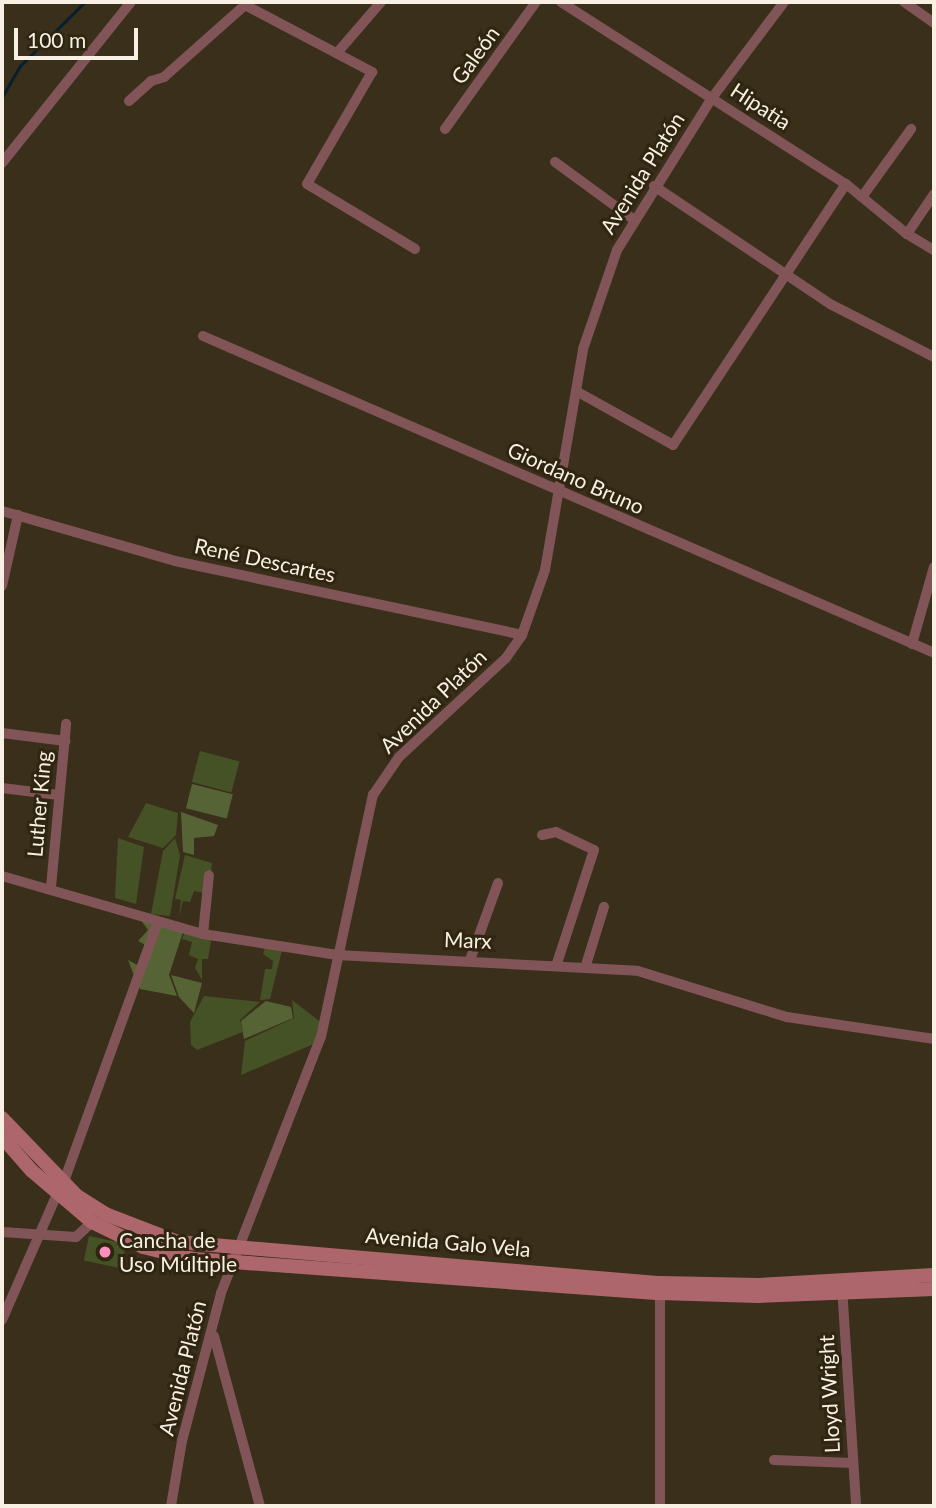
<!DOCTYPE html>
<html>
<head>
<meta charset="utf-8">
<style>
  body { margin:0 }
  #map { position:relative; width:936px; height:1508px; overflow:hidden; background:#3a2f1a; font-family:Lato,sans-serif }
  div>[style] { position:absolute }
  .green>* { inset:0; background:#455226; transform-origin:0 0 }
  .forest>* { inset:0; background:#566435; transform-origin:0 0 }
  .stream>* { height:2.5px; margin:-1.25px; padding:0 1.25px; transform-origin:1.25px; border-radius:1.25px; background:#06202f }
  .minor>* { height:10px; margin:-5px; padding:0 5px; transform-origin:5px; border-radius:5px; background:#815557 }
  .secondary>* { height:14px; margin:-7px; padding:0 7px; transform-origin:7px; border-radius:7px; background:#ad676c }
  .dots>* { width:19px; height:19px; translate:-50% -50%; box-sizing:border-box; border:4px solid #302510; border-radius:50% }
  span { translate:-50% -50%; white-space:nowrap; text-align:center; line-height:1.15; -webkit-text-stroke:6px #302510; paint-order:stroke }
  .street-label { font-size:21px; color:#f7f0e3 }
  .poi-label { font-size:21px; color:#f7f0e3 }
  .left { translate:0 -50%; text-align:left }
  .frame { position:absolute; inset:0; border:4px solid #f7f0e3; pointer-events:none }
  .scale { position:absolute; left:14px; top:28px; width:124px; height:32px; box-sizing:border-box; border:4px solid #f7f0e3; border-top:0; padding-left:9px; font-size:21px; line-height:24px; white-space:nowrap; color:#f7f0e3; -webkit-text-stroke:5px #302510; paint-order:stroke }
</style>
</head>
<body>
<div id="map">
  <div class="green">
    <i style="left:200px;top:751px;width:41px;height:32px;rotate:15deg"></i>
    <i style="clip-path:polygon(146px 803px,178px 813px,176px 835px,163px 848px,128px 837px)"></i>
    <i style="clip-path:polygon(118px 838px,144px 847px,136px 904px,115px 898px)"></i>
    <i style="clip-path:polygon(175px 838px,180px 855px,170px 916px,151px 914px,163px 851px)"></i>
    <i style="clip-path:polygon(185px 855px,212px 863px,208px 902px,204px 893px,194px 891px,190px 902px,183px 901px,179px 917px,181px 900px,175px 899px)"></i>
    <i style="clip-path:polygon(186px 929px,212px 935px,208px 959px,202px 959px,202px 980px,195px 968px,198px 959px,189px 955px,192px 942px,182px 939px)"></i>
    <i style="clip-path:polygon(266px 944px,283px 946px,270px 999px,260px 1000px,265px 969px,272px 969px,273px 961px,263px 954px)"></i>
    <i style="clip-path:polygon(204px 996px,260px 1002px,240px 1020px,243px 1032px,197px 1050px,191px 1045px,190px 1022px)"></i>
    <i style="clip-path:polygon(292px 1000px,323px 1024px,316px 1043px,241px 1075px,245px 1041px,294px 1018px)"></i>
    <i style="left:89px;top:1236px;width:38px;height:25px;rotate:12deg"></i>
  </div>
  <div class="forest">
    <i style="left:192px;top:784px;width:42px;height:25px;rotate:14deg"></i>
    <i style="clip-path:polygon(181px 812px,218px 825px,214px 836px,194px 838px,194px 855px,183px 852px)"></i>
    <i style="clip-path:polygon(140px 919px,183px 932px,169px 975px,177px 996px,140px 989px,133px 973px,128px 960px,141px 967px,149px 947px,138px 941px,148px 930px)"></i>
    <i style="clip-path:polygon(171px 975px,202px 983px,194px 1013px,179px 997px)"></i>
    <i style="clip-path:polygon(266px 1001px,291px 1007px,293px 1018px,244px 1039px,241px 1021px)"></i>
  </div>
  <div class="stream">
    <i style="left:2px;top:97px;width:36px;rotate:-60deg"></i>
    <i style="left:20px;top:66px;width:91px;rotate:-44.6deg"></i>
  </div>
  <div class="minor">
    <i style="left:561px;top:2px;width:338px;rotate:32.6deg"></i>
    <i style="left:846px;top:184px;width:79px;rotate:39.3deg"></i>
    <i style="left:907px;top:234px;width:31px;rotate:31deg"></i>
    <i style="left:904px;top:2px;width:37px;rotate:35deg"></i>
    <i style="left:337px;top:53px;width:67px;rotate:-49.2deg"></i>
    <i style="left:129px;top:101px;width:30px;rotate:-42deg"></i>
    <i style="left:151px;top:81px;width:14px;rotate:-17deg"></i>
    <i style="left:164px;top:77px;width:108px;rotate:-41.6deg"></i>
    <i style="left:245px;top:5px;width:144px;rotate:27.8deg"></i>
    <i style="left:372px;top:72px;width:129px;rotate:120.1deg"></i>
    <i style="left:307px;top:184px;width:126px;rotate:31deg"></i>
    <i style="left:445px;top:129px;width:156px;rotate:-54.4deg"></i>
    <i style="left:555px;top:162px;width:97px;rotate:36.2deg"></i>
    <i style="left:2px;top:163px;width:206px;rotate:-51.3deg"></i>
    <i style="left:654px;top:186px;width:214px;rotate:33.8deg"></i>
    <i style="left:832px;top:305px;width:114px;rotate:27deg"></i>
    <i style="left:862px;top:197px;width:84px;rotate:-54.2deg"></i>
    <i style="left:907px;top:234px;width:48px;rotate:-56deg"></i>
    <i style="left:203px;top:336px;width:797px;rotate:23.44deg"></i>
    <i style="left:576px;top:391px;width:111px;rotate:29.1deg"></i>
    <i style="left:673px;top:445px;width:313px;rotate:-56.5deg"></i>
    <i style="left:2px;top:511px;width:180px;rotate:16.1deg"></i>
    <i style="left:175px;top:561px;width:355px;rotate:12deg"></i>
    <i style="left:2px;top:586px;width:73px;rotate:-77.3deg"></i>
    <i style="left:912px;top:644px;width:80px;rotate:-74.1deg"></i>
    <i style="left:2px;top:733px;width:64px;rotate:7.2deg"></i>
    <i style="left:2px;top:788px;width:57px;rotate:7deg"></i>
    <i style="left:542px;top:835px;width:14px;rotate:-12deg"></i>
    <i style="left:556px;top:832px;width:42px;rotate:25.3deg"></i>
    <i style="left:594px;top:850px;width:119px;rotate:108.1deg"></i>
    <i style="left:2px;top:876px;width:209px;rotate:16.1deg"></i>
    <i style="left:203px;top:934px;width:136px;rotate:8.9deg"></i>
    <i style="left:337px;top:955px;width:301px;rotate:3deg"></i>
    <i style="left:638px;top:971px;width:156px;rotate:17.2deg"></i>
    <i style="left:787px;top:1017px;width:149px;rotate:8.5deg"></i>
    <i style="left:51px;top:887px;width:164px;rotate:-84.7deg"></i>
    <i style="left:203px;top:934px;width:59px;rotate:-84.2deg"></i>
    <i style="left:470px;top:960px;width:82px;rotate:-70deg"></i>
    <i style="left:586px;top:965px;width:61px;rotate:-72.8deg"></i>
    <i style="left:63px;top:1184px;width:276px;rotate:-70.1deg"></i>
    <i style="left:2px;top:1232px;width:74px;rotate:3.9deg"></i>
    <i style="left:76px;top:1237px;width:22px;rotate:-43deg"></i>
    <i style="left:842px;top:1287px;width:219px;rotate:86.3deg"></i>
    <i style="left:2px;top:1320px;width:137px;rotate:-66.4deg"></i>
    <i style="left:214px;top:1336px;width:176px;rotate:74.9deg"></i>
    <i style="left:774px;top:1460px;width:78px;rotate:2.2deg"></i>
    <i style="left:171px;top:1506px;width:66px;rotate:-80.4deg"></i>
    <i style="left:182px;top:1441px;width:153px;rotate:-75.2deg"></i>
    <i style="left:221px;top:1293px;width:275px;rotate:-68.7deg"></i>
    <i style="left:321px;top:1037px;width:248px;rotate:-77.9deg"></i>
    <i style="left:373px;top:795px;width:46px;rotate:-55.6deg"></i>
    <i style="left:399px;top:757px;width:146px;rotate:-42.8deg"></i>
    <i style="left:506px;top:658px;width:28px;rotate:-55deg"></i>
    <i style="left:522px;top:635px;width:69px;rotate:-70.5deg"></i>
    <i style="left:545px;top:570px;width:224px;rotate:-80.2deg"></i>
    <i style="left:583px;top:349px;width:105px;rotate:-71deg"></i>
    <i style="left:617px;top:250px;width:179px;rotate:-58deg"></i>
    <i style="left:712px;top:98px;width:120px;rotate:-53.1deg"></i>
    <i style="left:660px;top:1506px;width:219px;rotate:-90deg"></i>
  </div>
  <div class="secondary">
    <i style="left:2px;top:1118px;width:108px;rotate:46.1deg"></i>
    <i style="left:77px;top:1196px;width:36px;rotate:32deg"></i>
    <i style="left:108px;top:1215px;width:75px;rotate:21.1deg"></i>
    <i style="left:178px;top:1242px;width:484px;rotate:4.9deg"></i>
    <i style="left:660px;top:1283px;width:99px;rotate:1.2deg"></i>
    <i style="left:759px;top:1285px;width:175px;rotate:-3.3deg"></i>
    <i style="left:2px;top:1137px;width:45px;rotate:48.6deg"></i>
    <i style="left:32px;top:1171px;width:79px;rotate:40.4deg"></i>
    <i style="left:92px;top:1222px;width:57px;rotate:26.1deg"></i>
    <i style="left:143px;top:1247px;width:51px;rotate:13.5deg"></i>
    <i style="left:193px;top:1259px;width:468px;rotate:4.2deg"></i>
    <i style="left:660px;top:1293px;width:98px;rotate:1.8deg"></i>
    <i style="left:758px;top:1296px;width:176px;rotate:-2.3deg"></i>
  </div>
  <div class="dots">
    <i style="left:105px;top:1252px;background:#fd8ec0"></i>
  </div>
  <div class="street-label">
    <span style="left:475px;top:55px;rotate:-54deg">Galeón</span>
    <span style="left:761px;top:106px;rotate:33deg">Hipatia</span>
    <span style="left:642px;top:173px;rotate:-58deg">Avenida Platón</span>
    <span style="left:576px;top:478px;rotate:24deg">Giordano Bruno</span>
    <span style="left:265px;top:560px;rotate:12deg">René Descartes</span>
    <span style="left:433px;top:701px;rotate:-44deg">Avenida Platón</span>
    <span style="left:39px;top:804px;rotate:-85deg">Luther King</span>
    <span style="left:468px;top:940px;rotate:2deg">Marx</span>
    <span style="left:448px;top:1242px;rotate:5deg">Avenida Galo Vela</span>
    <span style="left:182px;top:1368px;rotate:-76deg">Avenida Platón</span>
    <span style="left:829px;top:1394px;rotate:-93deg">Lloyd Wright</span>
  </div>
  <div class="poi-label">
    <span class="left" style="left:119px;top:1252px">Cancha de<br>Uso Múltiple</span>
  </div>
  <div class="frame"></div>
  <div class="scale">100 m</div>
</div>
</body>
</html>
